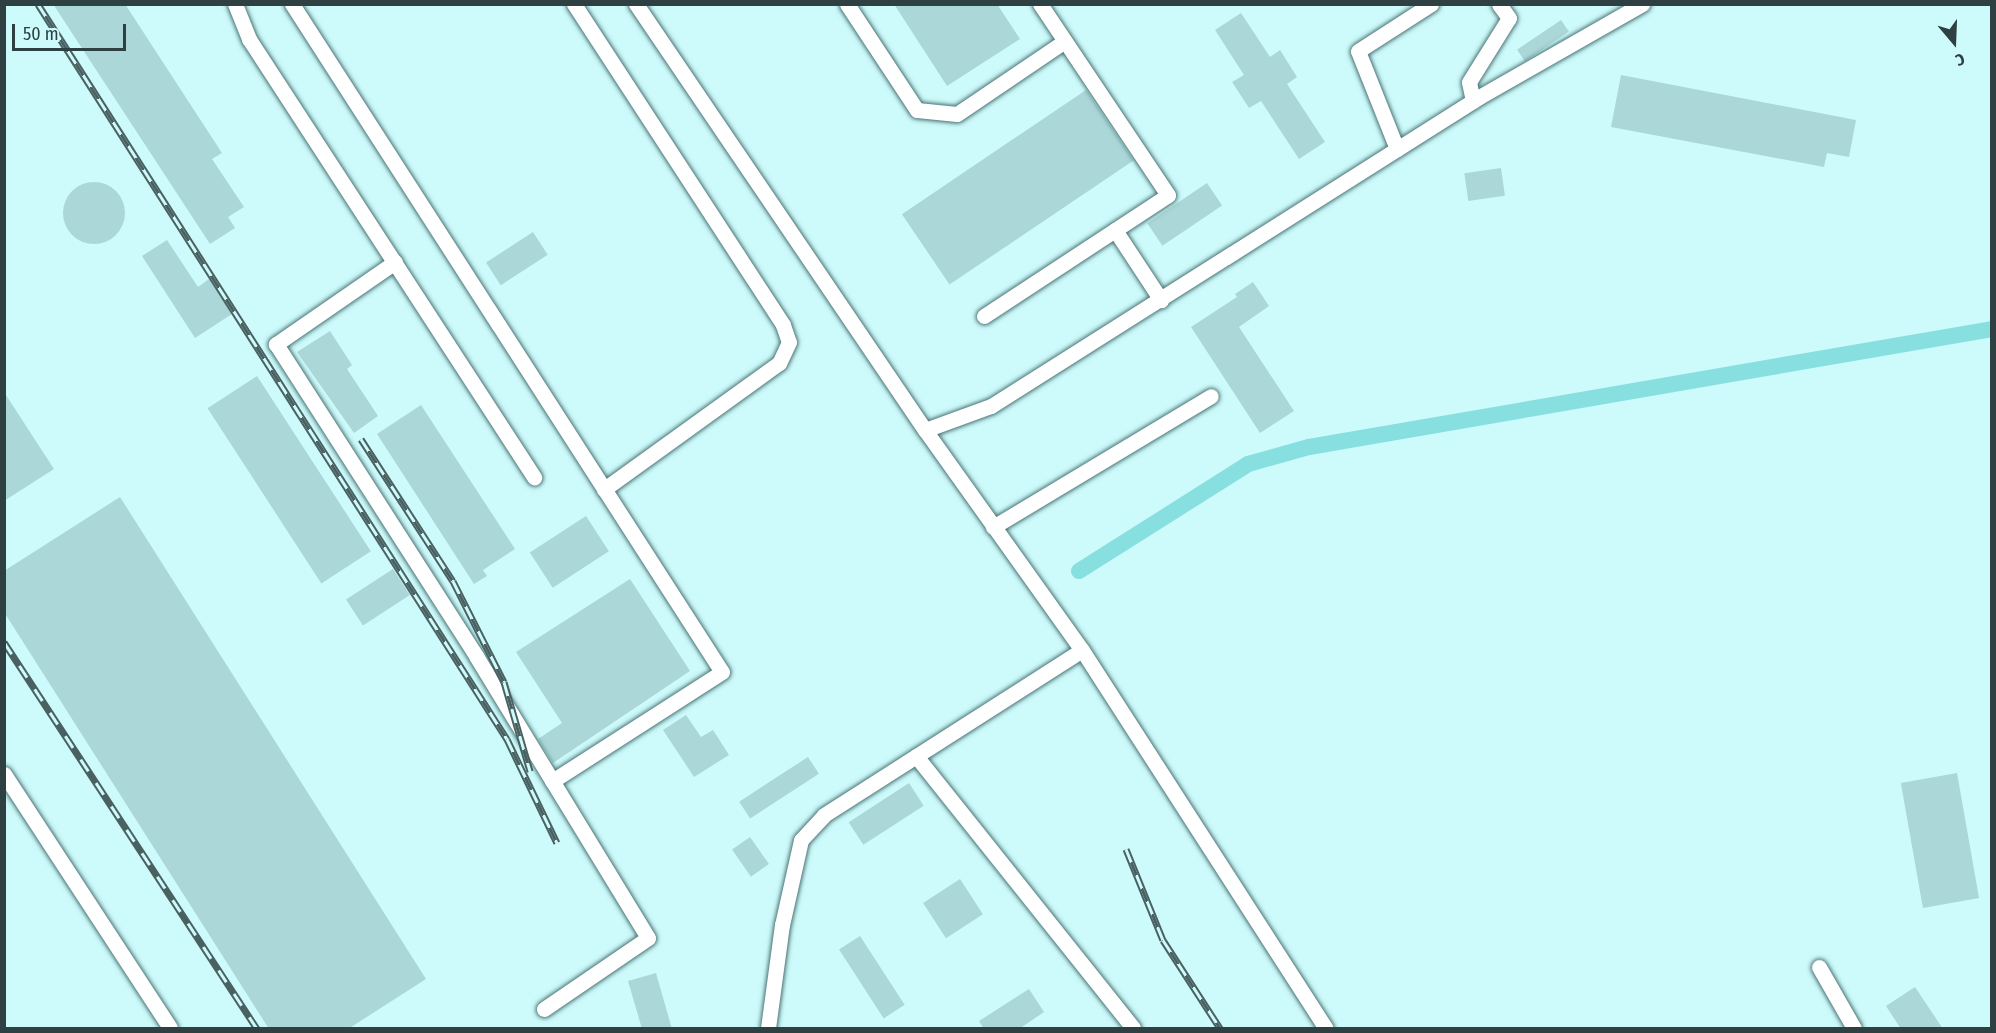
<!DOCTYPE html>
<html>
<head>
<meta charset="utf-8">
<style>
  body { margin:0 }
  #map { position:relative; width:1996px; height:1033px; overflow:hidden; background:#cdfafb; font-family:"Fira Sans Condensed",sans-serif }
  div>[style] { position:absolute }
  .canal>* { height:16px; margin:-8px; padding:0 8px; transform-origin:8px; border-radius:8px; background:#87dfe0 }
  .building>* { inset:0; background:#abd7d8; transform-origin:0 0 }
  .round { border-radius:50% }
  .roads { filter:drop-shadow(0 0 2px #4a7475) drop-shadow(0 0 2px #4a7475) }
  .minor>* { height:15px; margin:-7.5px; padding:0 7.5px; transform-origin:7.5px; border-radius:7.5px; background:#fff }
  .rail>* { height:7px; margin-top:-3.5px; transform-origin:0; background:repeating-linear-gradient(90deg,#cdfafb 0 14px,#4a6162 0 28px); box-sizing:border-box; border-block:2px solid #4a6162 }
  span { translate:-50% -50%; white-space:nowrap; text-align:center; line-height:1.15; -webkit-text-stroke:4.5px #cdfafb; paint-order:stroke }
  .frame { position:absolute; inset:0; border:6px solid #2e4041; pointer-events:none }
  .north { position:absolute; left:1924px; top:12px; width:60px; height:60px; -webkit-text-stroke:4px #cdfafb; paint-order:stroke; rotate:161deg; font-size:16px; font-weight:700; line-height:24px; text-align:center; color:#2e4041 }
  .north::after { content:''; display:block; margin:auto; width:21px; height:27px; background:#2e4041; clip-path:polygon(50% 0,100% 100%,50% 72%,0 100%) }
  .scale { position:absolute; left:12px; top:24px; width:114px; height:27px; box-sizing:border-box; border:3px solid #2e4041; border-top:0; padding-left:8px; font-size:18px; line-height:21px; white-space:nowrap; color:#2e4041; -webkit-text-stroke:4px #cdfafb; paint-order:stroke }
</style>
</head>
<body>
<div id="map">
  <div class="canal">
    <i style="left:1079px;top:571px;width:200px;rotate:-32.3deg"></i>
    <i style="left:1248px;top:464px;width:63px;rotate:-15.6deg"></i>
    <i style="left:1309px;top:447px;width:693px;rotate:-9.8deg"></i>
  </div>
  <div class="building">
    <i style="clip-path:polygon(53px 4px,125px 4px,222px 153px,212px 159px,244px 207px,228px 217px,235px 228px,210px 244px)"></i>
    <i style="clip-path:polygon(894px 4px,997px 4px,1020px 39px,947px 86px)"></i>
    <i style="clip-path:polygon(1241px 13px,1270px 57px,1280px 50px,1297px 77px,1287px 84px,1325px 142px,1299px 159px,1261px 101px,1249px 108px,1232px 82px,1244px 75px,1215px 30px)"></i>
    <i style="left:1561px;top:20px;width:14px;height:53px;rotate:56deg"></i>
    <i style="clip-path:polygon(1621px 75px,1856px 120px,1849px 157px,1827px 153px,1824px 167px,1611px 127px)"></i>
    <i style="left:1086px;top:90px;width:85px;height:222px;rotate:56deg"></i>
    <i style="left:1501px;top:168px;width:28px;height:37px;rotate:82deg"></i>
    <i class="round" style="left:63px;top:182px;width:62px;height:62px"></i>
    <i style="left:1207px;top:183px;width:27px;height:72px;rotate:56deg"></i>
    <i style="left:533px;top:232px;width:27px;height:56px;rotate:57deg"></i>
    <i style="clip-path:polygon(167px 240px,198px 287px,209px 279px,232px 314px,195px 338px,142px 256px)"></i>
    <i style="clip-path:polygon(1253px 282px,1269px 306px,1239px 327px,1294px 411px,1260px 433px,1191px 327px,1237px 297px,1235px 294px)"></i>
    <i style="clip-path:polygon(330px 331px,352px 365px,347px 369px,378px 416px,354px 433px,297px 352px)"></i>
    <i style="left:257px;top:376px;width:209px;height:59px;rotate:57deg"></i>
    <i style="clip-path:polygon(4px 392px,54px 469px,4px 501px)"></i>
    <i style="clip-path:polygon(421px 405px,515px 549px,483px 570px,487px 576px,474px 584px,377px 434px)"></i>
    <i style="clip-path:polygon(120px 497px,426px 979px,348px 1029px,269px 1029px,4px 612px,4px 571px)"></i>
    <i style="left:586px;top:516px;width:42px;height:67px;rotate:57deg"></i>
    <i style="left:393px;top:569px;width:31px;height:56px;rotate:57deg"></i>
    <i style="clip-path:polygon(630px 579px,690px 671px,553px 763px,538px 739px,562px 723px,516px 652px)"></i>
    <i style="clip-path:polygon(686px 715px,701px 737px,713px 730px,729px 755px,694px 777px,663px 730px)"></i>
    <i style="left:808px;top:757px;width:20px;height:82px;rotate:57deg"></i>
    <i style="left:1957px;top:773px;width:127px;height:57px;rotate:80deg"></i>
    <i style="left:909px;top:783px;width:27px;height:72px;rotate:57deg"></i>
    <i style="left:750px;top:837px;width:33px;height:22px;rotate:55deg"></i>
    <i style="left:960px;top:879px;width:42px;height:44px;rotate:57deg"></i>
    <i style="left:860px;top:936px;width:82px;height:25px;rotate:57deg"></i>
    <i style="clip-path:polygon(656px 973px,672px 1029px,642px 1029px,628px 981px)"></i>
    <i style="clip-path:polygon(1915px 987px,1943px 1029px,1901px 1029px,1886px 1006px)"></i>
    <i style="clip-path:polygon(1029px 989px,1044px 1012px,1019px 1029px,984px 1029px,979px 1021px)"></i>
  </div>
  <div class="roads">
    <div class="minor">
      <i style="left:235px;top:4px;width:38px;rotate:68deg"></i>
      <i style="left:249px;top:39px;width:523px;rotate:56.95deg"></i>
      <i style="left:292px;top:4px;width:794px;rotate:57.23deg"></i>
      <i style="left:722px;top:672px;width:202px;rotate:147.3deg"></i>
      <i style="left:574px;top:4px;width:383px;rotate:56.9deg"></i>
      <i style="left:783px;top:325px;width:18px;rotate:71deg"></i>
      <i style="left:789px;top:342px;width:23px;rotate:115deg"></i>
      <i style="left:779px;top:363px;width:216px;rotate:144.2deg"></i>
      <i style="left:636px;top:4px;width:515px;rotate:55.85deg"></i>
      <i style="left:925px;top:430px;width:270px;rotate:54.5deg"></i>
      <i style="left:1082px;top:650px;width:450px;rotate:57.2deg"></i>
      <i style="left:847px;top:4px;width:127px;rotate:56.6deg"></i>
      <i style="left:917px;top:110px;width:40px;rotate:5.7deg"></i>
      <i style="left:957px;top:114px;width:130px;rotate:-34.1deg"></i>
      <i style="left:1473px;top:101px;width:19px;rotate:-102deg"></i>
      <i style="left:1469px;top:82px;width:75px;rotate:-58deg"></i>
      <i style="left:1509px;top:18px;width:17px;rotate:-126deg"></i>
      <i style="left:1397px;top:149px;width:105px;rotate:-111.7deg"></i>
      <i style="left:1358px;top:51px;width:87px;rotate:-32.8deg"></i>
      <i style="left:1115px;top:230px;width:84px;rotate:56.7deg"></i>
      <i style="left:395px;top:262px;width:145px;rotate:145.4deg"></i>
      <i style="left:276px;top:344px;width:371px;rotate:57.3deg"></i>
      <i style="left:476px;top:656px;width:330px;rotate:58.6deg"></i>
      <i style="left:648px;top:938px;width:126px;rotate:145.7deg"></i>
      <i style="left:984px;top:316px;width:220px;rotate:-33.3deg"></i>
      <i style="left:1168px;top:195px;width:230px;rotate:-123.8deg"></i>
      <i style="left:925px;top:430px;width:70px;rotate:-20deg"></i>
      <i style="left:991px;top:406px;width:578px;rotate:-32.34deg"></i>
      <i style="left:1479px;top:97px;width:188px;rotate:-29.7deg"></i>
      <i style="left:993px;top:527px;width:254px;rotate:-31deg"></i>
      <i style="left:916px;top:756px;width:348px;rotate:51.4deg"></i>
      <i style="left:4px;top:774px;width:303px;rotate:56.8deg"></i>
      <i style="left:1819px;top:967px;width:70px;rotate:60.2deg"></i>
      <i style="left:768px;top:1028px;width:104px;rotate:-82.3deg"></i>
      <i style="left:782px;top:925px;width:87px;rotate:-77.4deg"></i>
      <i style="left:801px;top:840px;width:34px;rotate:-47deg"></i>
      <i style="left:824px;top:815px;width:306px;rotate:-32.6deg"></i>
    </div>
  </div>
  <div class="rail">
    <i style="left:38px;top:4px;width:872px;rotate:57.46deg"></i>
    <i style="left:507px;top:739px;width:115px;rotate:64.3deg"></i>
    <i style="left:361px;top:439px;width:169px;rotate:57.1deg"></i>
    <i style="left:453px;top:581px;width:113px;rotate:63.2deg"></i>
    <i style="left:504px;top:682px;width:93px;rotate:73.7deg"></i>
    <i style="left:4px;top:642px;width:462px;rotate:56.8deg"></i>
    <i style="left:1126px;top:849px;width:98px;rotate:67.9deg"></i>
    <i style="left:1163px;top:940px;width:105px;rotate:57.1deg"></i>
  </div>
  <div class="frame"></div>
  <div class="north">С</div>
  <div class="scale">50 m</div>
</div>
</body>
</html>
